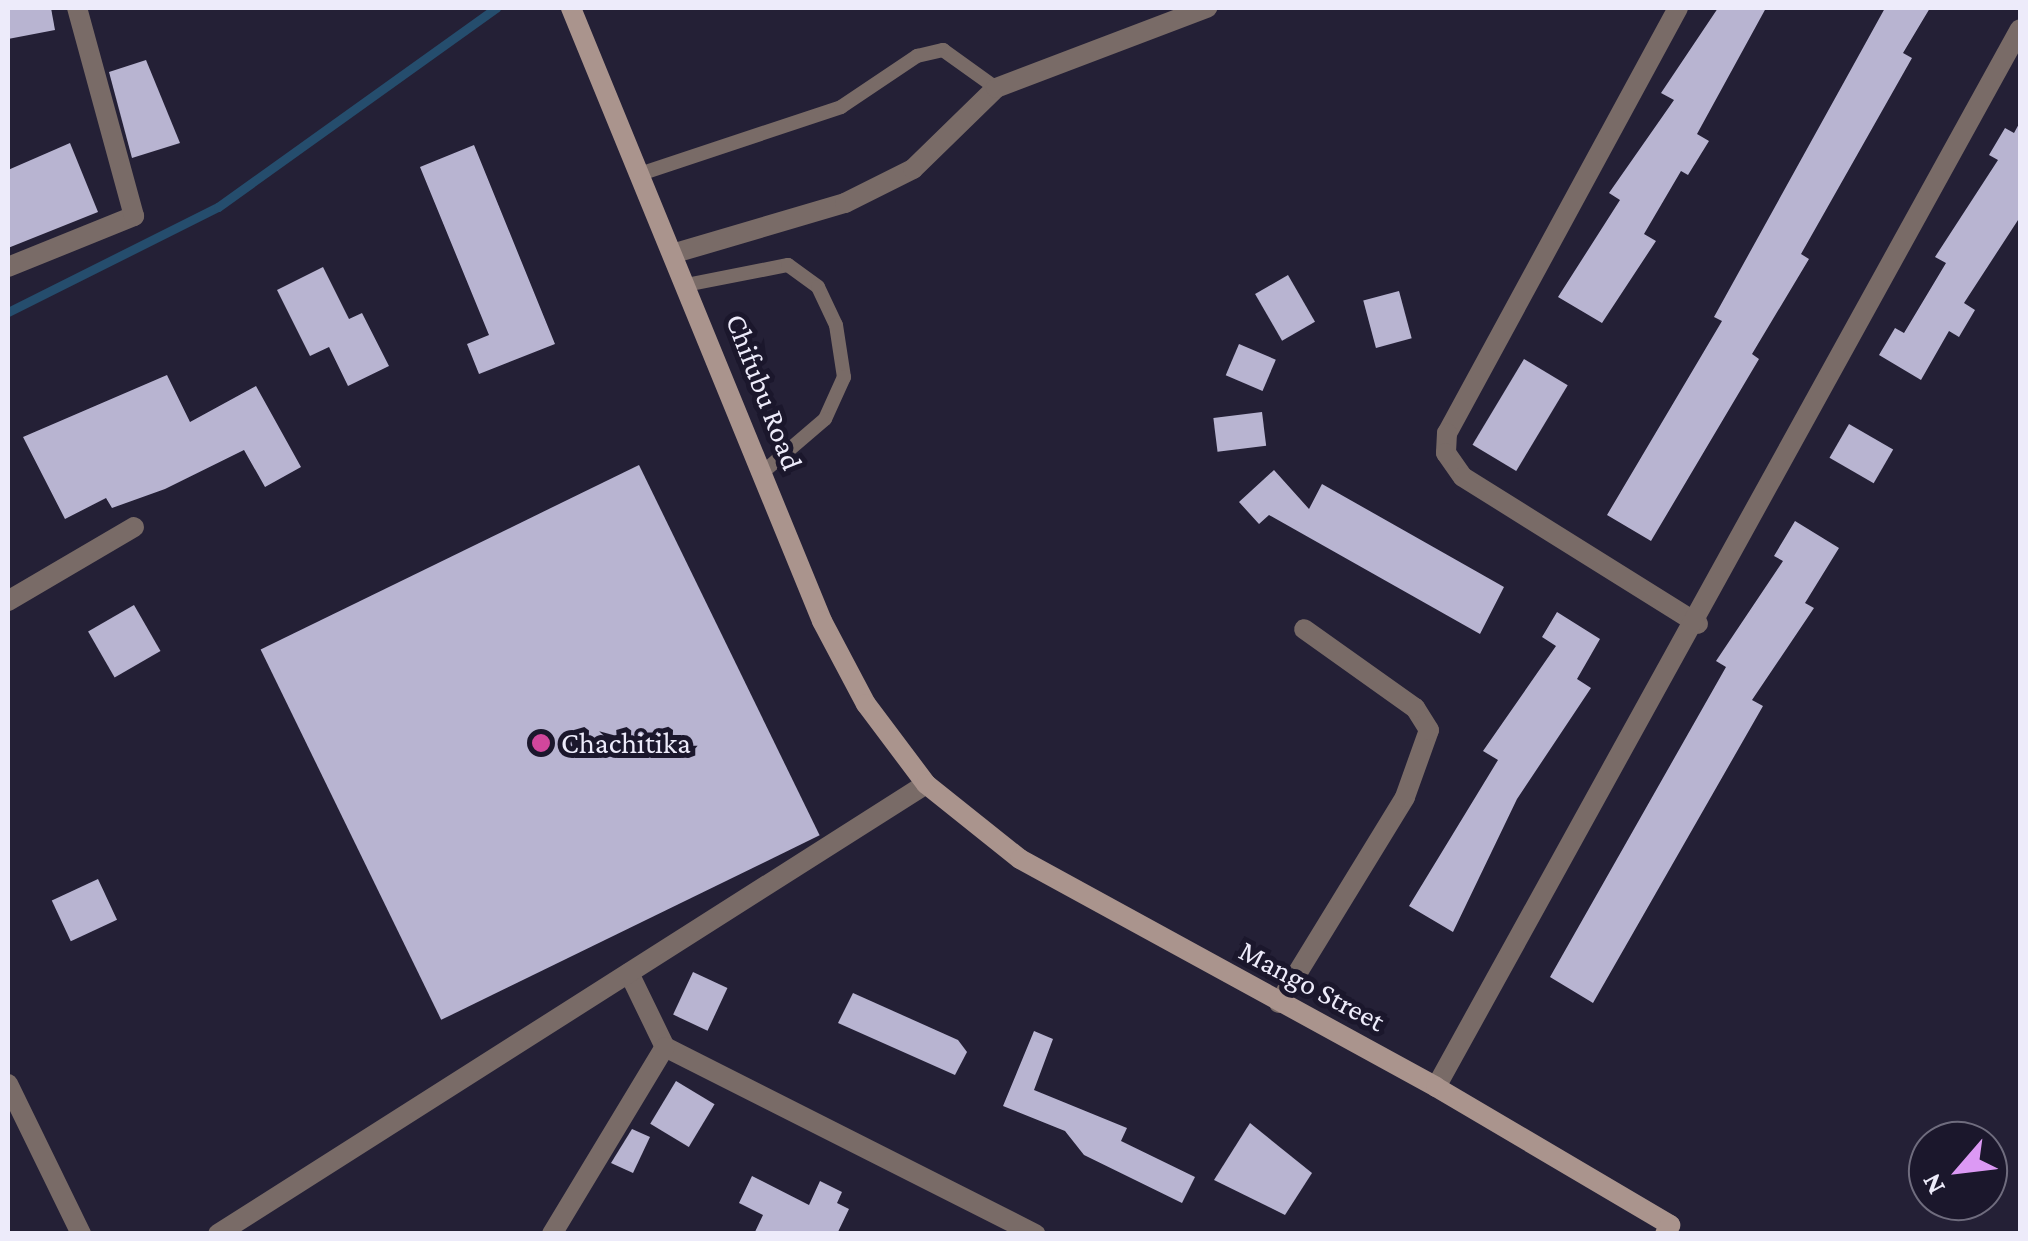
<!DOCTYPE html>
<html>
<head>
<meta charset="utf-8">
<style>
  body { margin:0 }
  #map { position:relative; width:2028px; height:1241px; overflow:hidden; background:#242036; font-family:"Crimson Pro",serif }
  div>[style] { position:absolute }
  .stream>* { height:9px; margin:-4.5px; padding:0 4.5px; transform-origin:4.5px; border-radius:4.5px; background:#254d6d }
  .building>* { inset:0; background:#b8b4d1; transform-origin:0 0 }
  .service>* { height:14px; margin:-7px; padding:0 7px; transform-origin:7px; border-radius:7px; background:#796b67 }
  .minor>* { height:20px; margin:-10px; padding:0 10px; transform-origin:10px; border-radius:10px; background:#796b67 }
  .tertiary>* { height:20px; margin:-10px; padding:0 10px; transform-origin:10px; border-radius:10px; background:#796b67 }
  .secondary>* { height:20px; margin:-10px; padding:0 10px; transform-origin:10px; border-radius:10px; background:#aa948d }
  .dots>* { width:28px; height:28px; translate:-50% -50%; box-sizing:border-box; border:5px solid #1b172c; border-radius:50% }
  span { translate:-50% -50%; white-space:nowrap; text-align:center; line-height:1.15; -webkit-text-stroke:10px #1b172c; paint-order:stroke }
  .street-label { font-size:30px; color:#edebfa }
  .poi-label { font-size:30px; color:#edebfa }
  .left { translate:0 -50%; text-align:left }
  .frame { position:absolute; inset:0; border:10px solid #edebfa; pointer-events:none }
  .north { position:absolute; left:1908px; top:1121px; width:100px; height:100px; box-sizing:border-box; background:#1b172c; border:2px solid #6f6c7e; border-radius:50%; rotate:242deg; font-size:28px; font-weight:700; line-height:40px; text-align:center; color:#edebfa }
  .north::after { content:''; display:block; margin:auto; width:35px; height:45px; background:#dc99f4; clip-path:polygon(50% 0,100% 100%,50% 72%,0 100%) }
</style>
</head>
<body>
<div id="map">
  <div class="stream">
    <i style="left:8px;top:312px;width:235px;rotate:-26.6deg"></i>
    <i style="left:218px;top:207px;width:342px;rotate:-35.6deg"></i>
  </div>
  <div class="building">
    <i style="clip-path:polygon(8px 8px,51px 8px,55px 30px,8px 39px)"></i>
    <i style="clip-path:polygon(1718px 8px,1766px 8px,1697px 134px,1709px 141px,1688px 175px,1681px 171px,1644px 234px,1656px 241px,1602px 323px,1558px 297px,1620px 200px,1609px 193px,1674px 100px,1661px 93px)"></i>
    <i style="clip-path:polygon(1885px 8px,1930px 8px,1903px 53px,1912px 58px,1801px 254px,1809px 259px,1752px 354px,1759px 359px,1651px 541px,1607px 515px,1722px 321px,1714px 317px)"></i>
    <i style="clip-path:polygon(146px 60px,180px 143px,132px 158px,109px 72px)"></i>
    <i style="clip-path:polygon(2020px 122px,2020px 217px,1964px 303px,1975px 310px,1959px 337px,1949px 331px,1921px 380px,1879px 355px,1895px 328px,1904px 333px,1946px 263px,1935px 257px,1998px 160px,1989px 155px,2005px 128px,2014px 133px)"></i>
    <i style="clip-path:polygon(70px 143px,98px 212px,8px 248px,8px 170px)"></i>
    <i style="clip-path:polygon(474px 145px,555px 344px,479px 374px,467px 344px,489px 335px,420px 167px)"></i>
    <i style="clip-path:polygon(323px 267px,349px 319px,362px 313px,389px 366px,348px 386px,329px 347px,310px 356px,277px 290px)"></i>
    <i style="left:1288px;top:275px;width:54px;height:38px;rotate:60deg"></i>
    <i style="left:1399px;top:291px;width:49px;height:37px;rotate:75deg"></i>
    <i style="left:1239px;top:344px;width:40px;height:34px;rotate:23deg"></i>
    <i style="left:1524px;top:359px;width:51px;height:100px;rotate:31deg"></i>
    <i style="clip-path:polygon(167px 375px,190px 422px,256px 386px,301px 467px,265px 487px,244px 450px,165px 489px,112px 508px,106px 498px,65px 519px,23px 437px)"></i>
    <i style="left:1262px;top:412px;width:34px;height:49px;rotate:83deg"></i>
    <i style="left:1849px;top:424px;width:51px;height:39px;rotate:30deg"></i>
    <i style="left:639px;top:465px;width:412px;height:421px;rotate:64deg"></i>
    <i style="clip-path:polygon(1274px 470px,1309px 509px,1322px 484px,1504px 587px,1480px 634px,1269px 515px,1259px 524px,1239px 502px)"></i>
    <i style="clip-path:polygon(1795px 521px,1839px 548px,1805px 603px,1814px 608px,1752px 700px,1763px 706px,1593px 1003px,1550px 977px,1726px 667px,1716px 661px,1783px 561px,1774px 556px)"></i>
    <i style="left:134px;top:605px;width:53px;height:53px;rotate:60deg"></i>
    <i style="clip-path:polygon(1557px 612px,1600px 639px,1577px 679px,1591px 688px,1517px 799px,1453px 932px,1409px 906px,1498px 760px,1483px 751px,1556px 646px,1542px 637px)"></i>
    <i style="left:98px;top:879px;width:45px;height:51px;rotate:65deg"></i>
    <i style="left:693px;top:972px;width:38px;height:47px;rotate:25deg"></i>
    <i style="clip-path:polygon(853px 993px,958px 1040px,967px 1052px,955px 1075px,838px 1023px)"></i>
    <i style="clip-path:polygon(1034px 1031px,1053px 1039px,1034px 1090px,1127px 1128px,1121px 1141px,1195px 1177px,1182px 1203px,1084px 1155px,1065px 1131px,1003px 1106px)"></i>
    <i style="left:676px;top:1081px;width:45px;height:50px;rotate:31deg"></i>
    <i style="clip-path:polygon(1250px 1123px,1312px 1173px,1285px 1215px,1214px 1180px)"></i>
    <i style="clip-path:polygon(632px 1129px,650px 1137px,633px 1173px,611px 1163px)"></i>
    <i style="clip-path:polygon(752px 1176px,809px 1205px,820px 1181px,842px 1192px,837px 1203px,849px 1209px,837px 1234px,754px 1234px,763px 1215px,739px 1203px)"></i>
  </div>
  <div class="service">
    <i style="left:640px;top:174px;width:212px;rotate:-18.4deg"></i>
    <i style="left:841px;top:107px;width:92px;rotate:-33.9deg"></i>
    <i style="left:917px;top:56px;width:27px;rotate:-13deg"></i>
    <i style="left:943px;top:50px;width:65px;rotate:35.6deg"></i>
    <i style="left:691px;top:284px;width:99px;rotate:-11.1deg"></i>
    <i style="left:788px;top:265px;width:37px;rotate:36deg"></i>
    <i style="left:818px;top:287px;width:42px;rotate:64.7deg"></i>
    <i style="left:836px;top:325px;width:53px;rotate:81.3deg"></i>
    <i style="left:844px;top:377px;width:46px;rotate:114.3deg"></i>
    <i style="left:825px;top:419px;width:83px;rotate:139.4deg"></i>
  </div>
  <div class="minor">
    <i style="left:1678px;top:8px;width:484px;rotate:118.5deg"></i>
    <i style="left:1447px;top:433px;width:20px;rotate:93deg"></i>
    <i style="left:1446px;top:453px;width:29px;rotate:55deg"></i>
    <i style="left:1463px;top:477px;width:277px;rotate:32deg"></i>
    <i style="left:675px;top:253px;width:177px;rotate:-16.4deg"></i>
    <i style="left:845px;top:203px;width:76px;rotate:-26.6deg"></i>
    <i style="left:913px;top:169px;width:116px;rotate:-44.3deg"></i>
    <i style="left:996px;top:88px;width:226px;rotate:-20.8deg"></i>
    <i style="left:8px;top:267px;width:136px;rotate:-22deg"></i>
    <i style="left:134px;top:216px;width:216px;rotate:-105.3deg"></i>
    <i style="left:8px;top:601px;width:146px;rotate:-30.4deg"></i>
    <i style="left:629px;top:973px;width:82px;rotate:64.1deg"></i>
    <i style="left:665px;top:1047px;width:415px;rotate:26.8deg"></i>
    <i style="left:1279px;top:1003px;width:241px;rotate:-58.5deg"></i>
    <i style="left:1405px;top:797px;width:71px;rotate:-70.3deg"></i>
    <i style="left:1429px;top:730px;width:26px;rotate:-122deg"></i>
    <i style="left:1415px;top:708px;width:136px;rotate:-144.6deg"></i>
    <i style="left:8px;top:1084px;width:167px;rotate:64deg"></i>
    <i style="left:1436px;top:1087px;width:1208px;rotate:-61.1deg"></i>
    <i style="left:552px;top:1234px;width:218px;rotate:-58.9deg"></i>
  </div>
  <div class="tertiary">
    <i style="left:218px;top:1234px;width:839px;rotate:-32.44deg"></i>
  </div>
  <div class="secondary">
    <i style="left:571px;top:8px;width:662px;rotate:67.73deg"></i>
    <i style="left:822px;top:621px;width:94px;rotate:62.1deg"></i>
    <i style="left:866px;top:704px;width:100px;rotate:53.1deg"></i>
    <i style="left:926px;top:784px;width:120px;rotate:38.6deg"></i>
    <i style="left:1020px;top:859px;width:474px;rotate:28.7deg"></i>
    <i style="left:1436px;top:1087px;width:272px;rotate:30.5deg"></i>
    <i style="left:1670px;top:1225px;width:10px;rotate:119deg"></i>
  </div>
  <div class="dots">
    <i style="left:541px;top:743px;background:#d1479c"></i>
  </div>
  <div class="street-label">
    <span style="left:764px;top:392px;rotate:69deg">Chifubu Road</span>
    <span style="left:1312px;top:986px;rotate:28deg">Mango Street</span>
  </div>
  <div class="poi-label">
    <span class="left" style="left:561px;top:743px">Chachitika</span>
  </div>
  <div class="frame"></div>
  <div class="north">N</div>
</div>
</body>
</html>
